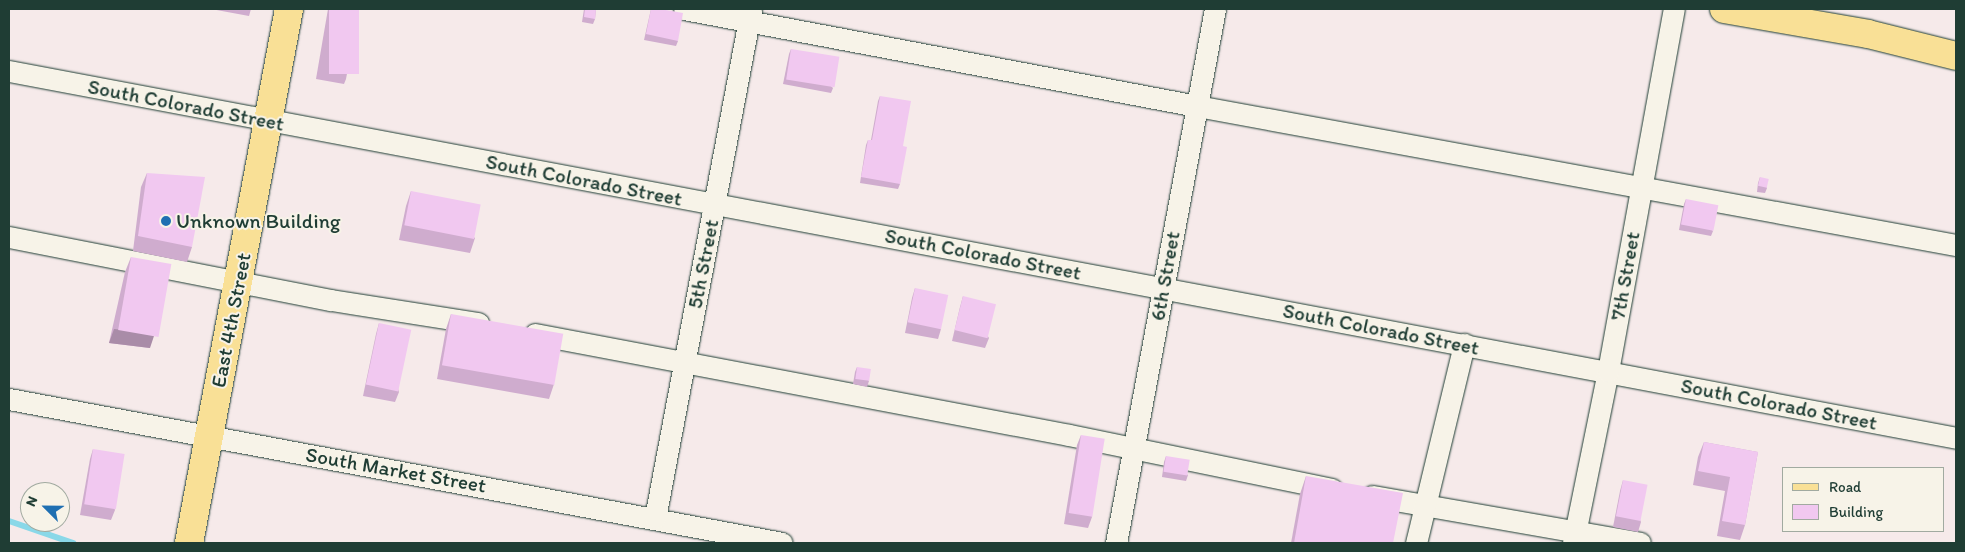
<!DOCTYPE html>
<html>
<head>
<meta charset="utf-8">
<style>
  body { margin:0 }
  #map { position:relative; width:1965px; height:552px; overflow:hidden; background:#f6eaea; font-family:Itim,sans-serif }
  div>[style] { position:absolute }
  .stream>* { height:6px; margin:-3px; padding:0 3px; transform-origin:3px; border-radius:3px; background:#8ad8e8 }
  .roads { filter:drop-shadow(0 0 1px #1f3d34) drop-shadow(0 0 1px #1f3d34) }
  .minor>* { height:21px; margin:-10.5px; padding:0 10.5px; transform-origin:10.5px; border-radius:10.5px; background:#f7f3e8 }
  .major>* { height:28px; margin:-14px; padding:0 14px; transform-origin:14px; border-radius:14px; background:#f9e096 }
  .wall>* { inset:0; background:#cfacce }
  .shaded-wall>* { inset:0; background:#a98ca8 }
  .building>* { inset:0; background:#f1c8f0; transform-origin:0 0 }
  .dots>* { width:14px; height:14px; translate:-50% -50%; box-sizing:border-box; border:2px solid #f7f3e8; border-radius:50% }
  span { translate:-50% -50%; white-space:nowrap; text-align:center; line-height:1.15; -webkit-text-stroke:4px #f7f3e8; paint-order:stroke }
  .street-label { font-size:21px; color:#1f3d34 }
  .poi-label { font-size:21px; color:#1f3d34 }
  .left { translate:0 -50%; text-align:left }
  .frame { position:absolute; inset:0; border:10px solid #1f3d34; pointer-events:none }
  .legend { position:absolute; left:1782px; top:467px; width:162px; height:65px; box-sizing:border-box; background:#f7f3e8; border:1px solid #a1aaa0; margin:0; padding:6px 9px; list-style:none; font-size:15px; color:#1f3d34 }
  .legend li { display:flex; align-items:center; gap:10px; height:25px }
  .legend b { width:25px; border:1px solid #a1aaa0 }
  .north { position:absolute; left:20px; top:482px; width:50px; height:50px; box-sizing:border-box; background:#f7f3e8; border:1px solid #a1aaa0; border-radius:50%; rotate:293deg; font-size:14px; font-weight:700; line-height:20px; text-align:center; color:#1f3d34 }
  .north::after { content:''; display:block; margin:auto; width:18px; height:22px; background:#1f6fb2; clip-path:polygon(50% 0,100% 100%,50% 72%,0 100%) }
</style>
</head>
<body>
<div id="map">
  <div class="stream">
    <i style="left:9px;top:521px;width:68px;rotate:19deg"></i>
  </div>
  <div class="roads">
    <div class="minor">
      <i style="left:684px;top:9px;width:522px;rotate:10.71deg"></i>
      <i style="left:1197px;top:106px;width:772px;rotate:10.38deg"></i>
      <i style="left:9px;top:71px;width:1981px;rotate:10.67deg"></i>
      <i style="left:9px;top:237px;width:328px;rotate:11.1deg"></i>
      <i style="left:331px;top:300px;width:149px;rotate:8.9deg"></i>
      <i style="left:535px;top:334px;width:543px;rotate:10.71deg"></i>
      <i style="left:1069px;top:435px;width:268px;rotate:11.6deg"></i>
      <i style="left:9px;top:399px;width:786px;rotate:10.55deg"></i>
      <i style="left:1372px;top:496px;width:272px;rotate:9.9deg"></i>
      <i style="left:655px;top:518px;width:518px;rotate:-79.32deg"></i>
      <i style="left:1116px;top:543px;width:543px;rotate:-79.5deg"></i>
      <i style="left:1416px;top:543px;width:205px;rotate:-76.4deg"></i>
      <i style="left:1573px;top:543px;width:176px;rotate:-78.5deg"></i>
      <i style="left:1608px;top:371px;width:368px;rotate:-79.7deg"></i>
    </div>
    <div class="major">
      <i style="left:1724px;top:9px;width:146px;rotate:9.8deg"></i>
      <i style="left:1868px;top:34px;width:91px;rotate:14deg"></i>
      <i style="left:189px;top:543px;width:543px;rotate:-79.39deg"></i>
    </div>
  </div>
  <div class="wall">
    <i style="clip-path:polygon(211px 9px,251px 9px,249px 16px)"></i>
    <i style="clip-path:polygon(328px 9px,359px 9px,346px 79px,344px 84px,316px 79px)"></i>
    <i style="clip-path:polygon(584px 9px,596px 9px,595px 19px,593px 24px,582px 22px)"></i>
    <i style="clip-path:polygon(651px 9px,678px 41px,676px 46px,644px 40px)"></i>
    <i style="clip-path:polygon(791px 49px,833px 88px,831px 93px,783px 84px,789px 54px)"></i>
    <i style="clip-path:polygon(880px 96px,903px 146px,900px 184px,898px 189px,860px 183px,866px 145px,868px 140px,871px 140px,878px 101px)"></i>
    <i style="clip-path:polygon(147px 173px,192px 247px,187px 262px,133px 251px,141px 187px)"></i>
    <i style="clip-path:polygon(1760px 177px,1767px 188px,1765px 193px,1757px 192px,1758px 183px)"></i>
    <i style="clip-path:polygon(411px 191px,475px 238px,470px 253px,399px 240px,406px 206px)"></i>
    <i style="clip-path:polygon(1686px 199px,1713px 231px,1711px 236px,1679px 230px,1684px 204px)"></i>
    <i style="clip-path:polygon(131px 257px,150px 348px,109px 343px,125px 272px)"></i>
    <i style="clip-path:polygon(915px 288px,941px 329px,938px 339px,905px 333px,912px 298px)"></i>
    <i style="clip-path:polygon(963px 296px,989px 338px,985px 348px,952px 341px,960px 307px)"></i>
    <i style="clip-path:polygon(451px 314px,554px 384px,549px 399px,437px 379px,446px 329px)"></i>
    <i style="clip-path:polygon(379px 323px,399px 392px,395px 402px,363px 396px,376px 334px)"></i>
    <i style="clip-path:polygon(857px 367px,869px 381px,867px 387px,853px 384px,855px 372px)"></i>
    <i style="clip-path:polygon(1081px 435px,1092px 517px,1088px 528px,1064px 524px,1077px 445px)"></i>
    <i style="clip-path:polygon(1704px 442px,1758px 452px,1745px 525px,1740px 540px,1717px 536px,1725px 491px,1693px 485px,1698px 457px)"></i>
    <i style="clip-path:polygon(93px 449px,115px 510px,111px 520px,80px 515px,90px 459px)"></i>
    <i style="clip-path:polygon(1166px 456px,1188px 475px,1186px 481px,1162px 477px,1164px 462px)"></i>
    <i style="clip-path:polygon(1306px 476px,1393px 543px,1291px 543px,1300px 494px)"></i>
    <i style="clip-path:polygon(1623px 480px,1641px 522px,1638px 532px,1613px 527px,1620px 491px)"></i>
  </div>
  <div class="shaded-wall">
    <i style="clip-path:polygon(114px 329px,155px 333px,150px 348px,109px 343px)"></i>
  </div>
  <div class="building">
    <i style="left:329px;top:9px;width:30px;height:65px"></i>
    <i style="clip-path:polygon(585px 9px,596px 9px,595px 19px,584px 17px)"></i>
    <i style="clip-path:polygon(651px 9px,660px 9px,683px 13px,678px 41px,646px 34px)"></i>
    <i style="left:791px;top:49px;width:49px;height:31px;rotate:9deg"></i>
    <i style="clip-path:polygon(880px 96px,911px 101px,903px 146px,907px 147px,900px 184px,861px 177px,868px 140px,872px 140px)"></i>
    <i style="clip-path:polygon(147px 173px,205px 177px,192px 247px,138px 236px)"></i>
    <i style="left:1760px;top:177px;width:9px;height:9px;rotate:13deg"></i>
    <i style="left:411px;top:191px;width:71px;height:35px;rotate:11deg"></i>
    <i style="left:1686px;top:199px;width:33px;height:26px;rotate:11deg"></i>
    <i style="left:131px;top:257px;width:41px;height:74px;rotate:10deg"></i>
    <i style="left:915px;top:288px;width:34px;height:35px;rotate:12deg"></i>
    <i style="left:963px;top:296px;width:34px;height:35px;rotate:14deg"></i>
    <i style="left:451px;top:314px;width:114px;height:52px;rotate:10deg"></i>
    <i style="left:379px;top:323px;width:33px;height:63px;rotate:12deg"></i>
    <i style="left:857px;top:367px;width:14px;height:12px;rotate:8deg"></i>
    <i style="left:1081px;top:435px;width:24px;height:79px;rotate:9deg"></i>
    <i style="clip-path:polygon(1704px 442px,1758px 452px,1745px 525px,1722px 521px,1730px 477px,1698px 471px)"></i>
    <i style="left:93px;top:449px;width:32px;height:56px;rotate:9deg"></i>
    <i style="left:1166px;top:456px;width:24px;height:16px;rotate:9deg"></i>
    <i style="clip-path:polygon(1306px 476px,1403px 493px,1393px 543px,1294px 543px)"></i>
    <i style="left:1623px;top:480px;width:25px;height:37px;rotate:11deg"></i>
  </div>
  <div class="dots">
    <i style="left:166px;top:221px;background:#1f6fb2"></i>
  </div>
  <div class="street-label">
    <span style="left:186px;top:105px;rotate:11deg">South Colorado Street</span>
    <span style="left:584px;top:180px;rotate:11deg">South Colorado Street</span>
    <span style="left:983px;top:254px;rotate:11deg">South Colorado Street</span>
    <span style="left:703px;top:264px;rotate:-79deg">5th Street</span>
    <span style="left:1165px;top:276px;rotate:-80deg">6th Street</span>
    <span style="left:1625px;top:276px;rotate:-80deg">7th Street</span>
    <span style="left:231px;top:320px;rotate:-79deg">East 4th Street</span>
    <span style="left:1381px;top:329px;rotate:11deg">South Colorado Street</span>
    <span style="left:1779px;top:404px;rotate:11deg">South Colorado Street</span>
    <span style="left:396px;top:470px;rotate:10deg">South Market Street</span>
  </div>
  <div class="poi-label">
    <span class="left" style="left:176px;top:221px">Unknown Building</span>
  </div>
  <div class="frame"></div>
  <ul class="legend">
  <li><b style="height:6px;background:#f9e096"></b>Road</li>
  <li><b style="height:14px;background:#f1c8f0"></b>Building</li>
  </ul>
  <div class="north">N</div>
</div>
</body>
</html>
